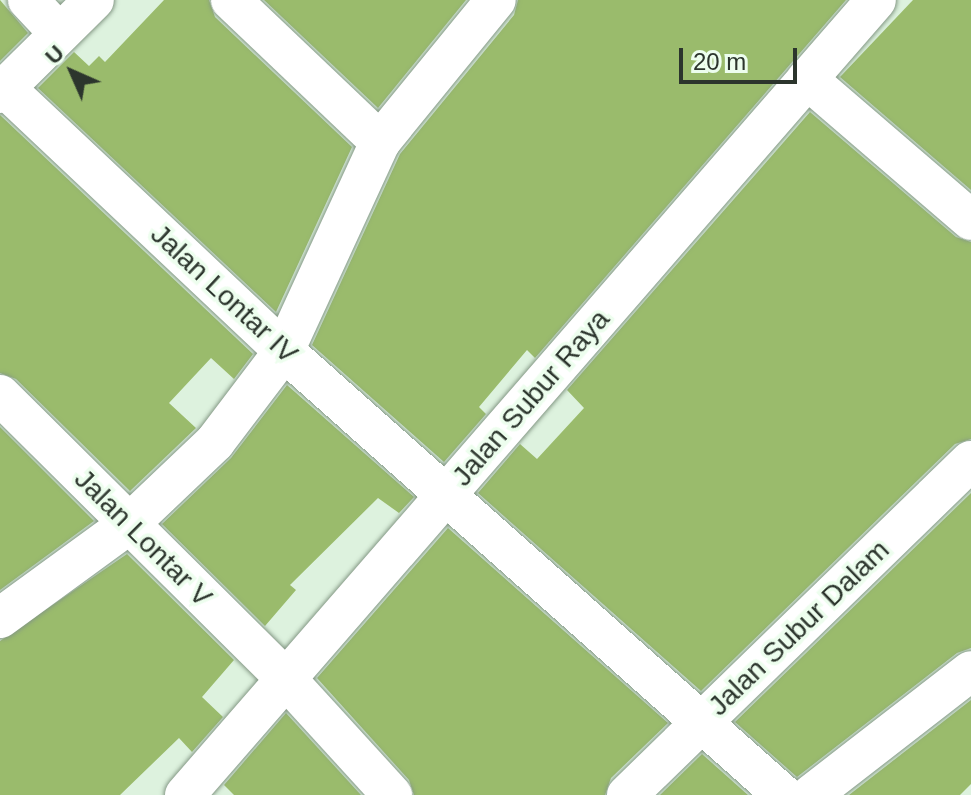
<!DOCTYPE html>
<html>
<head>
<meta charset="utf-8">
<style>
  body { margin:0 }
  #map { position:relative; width:971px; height:795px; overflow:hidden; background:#ddf2de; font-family:Helvetica,sans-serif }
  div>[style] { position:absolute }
  .building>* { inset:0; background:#9abb6c }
  .roads { filter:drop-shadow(0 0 2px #849885) drop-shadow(0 0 2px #849885) }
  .minor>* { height:40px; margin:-20px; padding:0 20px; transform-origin:20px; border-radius:20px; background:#fff }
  span { translate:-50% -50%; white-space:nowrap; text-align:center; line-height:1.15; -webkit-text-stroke:7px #edfeee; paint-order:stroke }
  .street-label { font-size:28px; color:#2c352d }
  .north { position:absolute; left:32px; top:32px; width:80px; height:80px; -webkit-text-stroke:6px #edfeee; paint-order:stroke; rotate:315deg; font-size:22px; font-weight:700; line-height:32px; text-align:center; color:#2c352d }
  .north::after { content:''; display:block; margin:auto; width:28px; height:36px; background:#2c352d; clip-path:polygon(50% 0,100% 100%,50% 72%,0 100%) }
  .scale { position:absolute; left:679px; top:48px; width:118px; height:36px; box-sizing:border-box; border:4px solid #2c352d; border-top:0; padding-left:10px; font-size:24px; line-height:28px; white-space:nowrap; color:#2c352d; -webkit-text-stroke:6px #edfeee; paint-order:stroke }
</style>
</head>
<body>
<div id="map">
  <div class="building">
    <i style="clip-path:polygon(0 0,28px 33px,0 61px)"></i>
    <i style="clip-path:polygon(164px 0,209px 0,215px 17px,352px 147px,276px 312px,38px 88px,74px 52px,89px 66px,99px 56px,105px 62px)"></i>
    <i style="clip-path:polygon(264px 0,466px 0,378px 108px)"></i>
    <i style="clip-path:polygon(518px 0,846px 0,535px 358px,527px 350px,479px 407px,486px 414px,444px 462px,312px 345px,400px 154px,514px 15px)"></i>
    <i style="clip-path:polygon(913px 0,971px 0,971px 190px,840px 77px)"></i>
    <i style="clip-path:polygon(810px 112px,956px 237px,971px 242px,971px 439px,955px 444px,701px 691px,478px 493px,520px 444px,537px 459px,584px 408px,567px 390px)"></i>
    <i style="clip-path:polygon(0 115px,253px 354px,234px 379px,211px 358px,169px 403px,196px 428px,130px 491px,16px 379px,0 373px)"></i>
    <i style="clip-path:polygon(287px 385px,414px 497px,399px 513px,378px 498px,290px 585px,296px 590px,265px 626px,162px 524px,231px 458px)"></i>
    <i style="clip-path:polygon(0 427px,94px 521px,0 590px)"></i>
    <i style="clip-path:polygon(971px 493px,971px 648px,957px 653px,797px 777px,735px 722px)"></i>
    <i style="clip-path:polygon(448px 528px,668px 723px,611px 778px,605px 795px,414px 795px,409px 780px,317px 678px)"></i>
    <i style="clip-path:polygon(127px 554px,234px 660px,202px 697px,223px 717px,192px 752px,179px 738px,120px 795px,0 795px,0 641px)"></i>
    <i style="clip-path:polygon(971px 700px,971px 784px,960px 795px,849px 795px)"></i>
    <i style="clip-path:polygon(286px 713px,361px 795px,234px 795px,224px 785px)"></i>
    <i style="clip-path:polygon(702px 754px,748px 795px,660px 795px)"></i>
  </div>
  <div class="roads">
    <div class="minor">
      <i style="left:28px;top:0;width:45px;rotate:46.8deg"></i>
      <i style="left:231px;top:0;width:206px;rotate:43.6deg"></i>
      <i style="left:807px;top:79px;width:216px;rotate:40.7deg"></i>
      <i style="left:5px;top:88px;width:383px;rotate:43.3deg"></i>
      <i style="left:284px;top:351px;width:668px;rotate:41.66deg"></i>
      <i style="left:0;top:93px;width:132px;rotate:-44.7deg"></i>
      <i style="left:0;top:395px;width:404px;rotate:44.8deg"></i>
      <i style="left:287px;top:680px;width:156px;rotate:47.6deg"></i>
      <i style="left:0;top:618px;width:160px;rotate:-36.1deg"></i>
      <i style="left:129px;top:524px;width:119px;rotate:-43.6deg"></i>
      <i style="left:215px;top:442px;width:114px;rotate:-52.8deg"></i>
      <i style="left:284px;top:351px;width:230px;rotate:-65.3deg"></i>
      <i style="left:380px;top:142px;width:183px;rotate:-50.8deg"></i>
      <i style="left:185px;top:795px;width:1053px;rotate:-49deg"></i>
      <i style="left:627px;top:795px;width:479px;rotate:-44.2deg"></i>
      <i style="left:811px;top:795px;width:202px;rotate:-37.8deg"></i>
    </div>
  </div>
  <div class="street-label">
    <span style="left:224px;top:294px;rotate:43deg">Jalan Lontar IV</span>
    <span style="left:531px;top:398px;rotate:-49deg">Jalan Subur Raya</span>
    <span style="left:143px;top:538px;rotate:45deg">Jalan Lontar V</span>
    <span style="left:799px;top:628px;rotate:-44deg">Jalan Subur Dalam</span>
  </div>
  <div class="north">U</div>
  <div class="scale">20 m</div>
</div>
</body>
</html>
